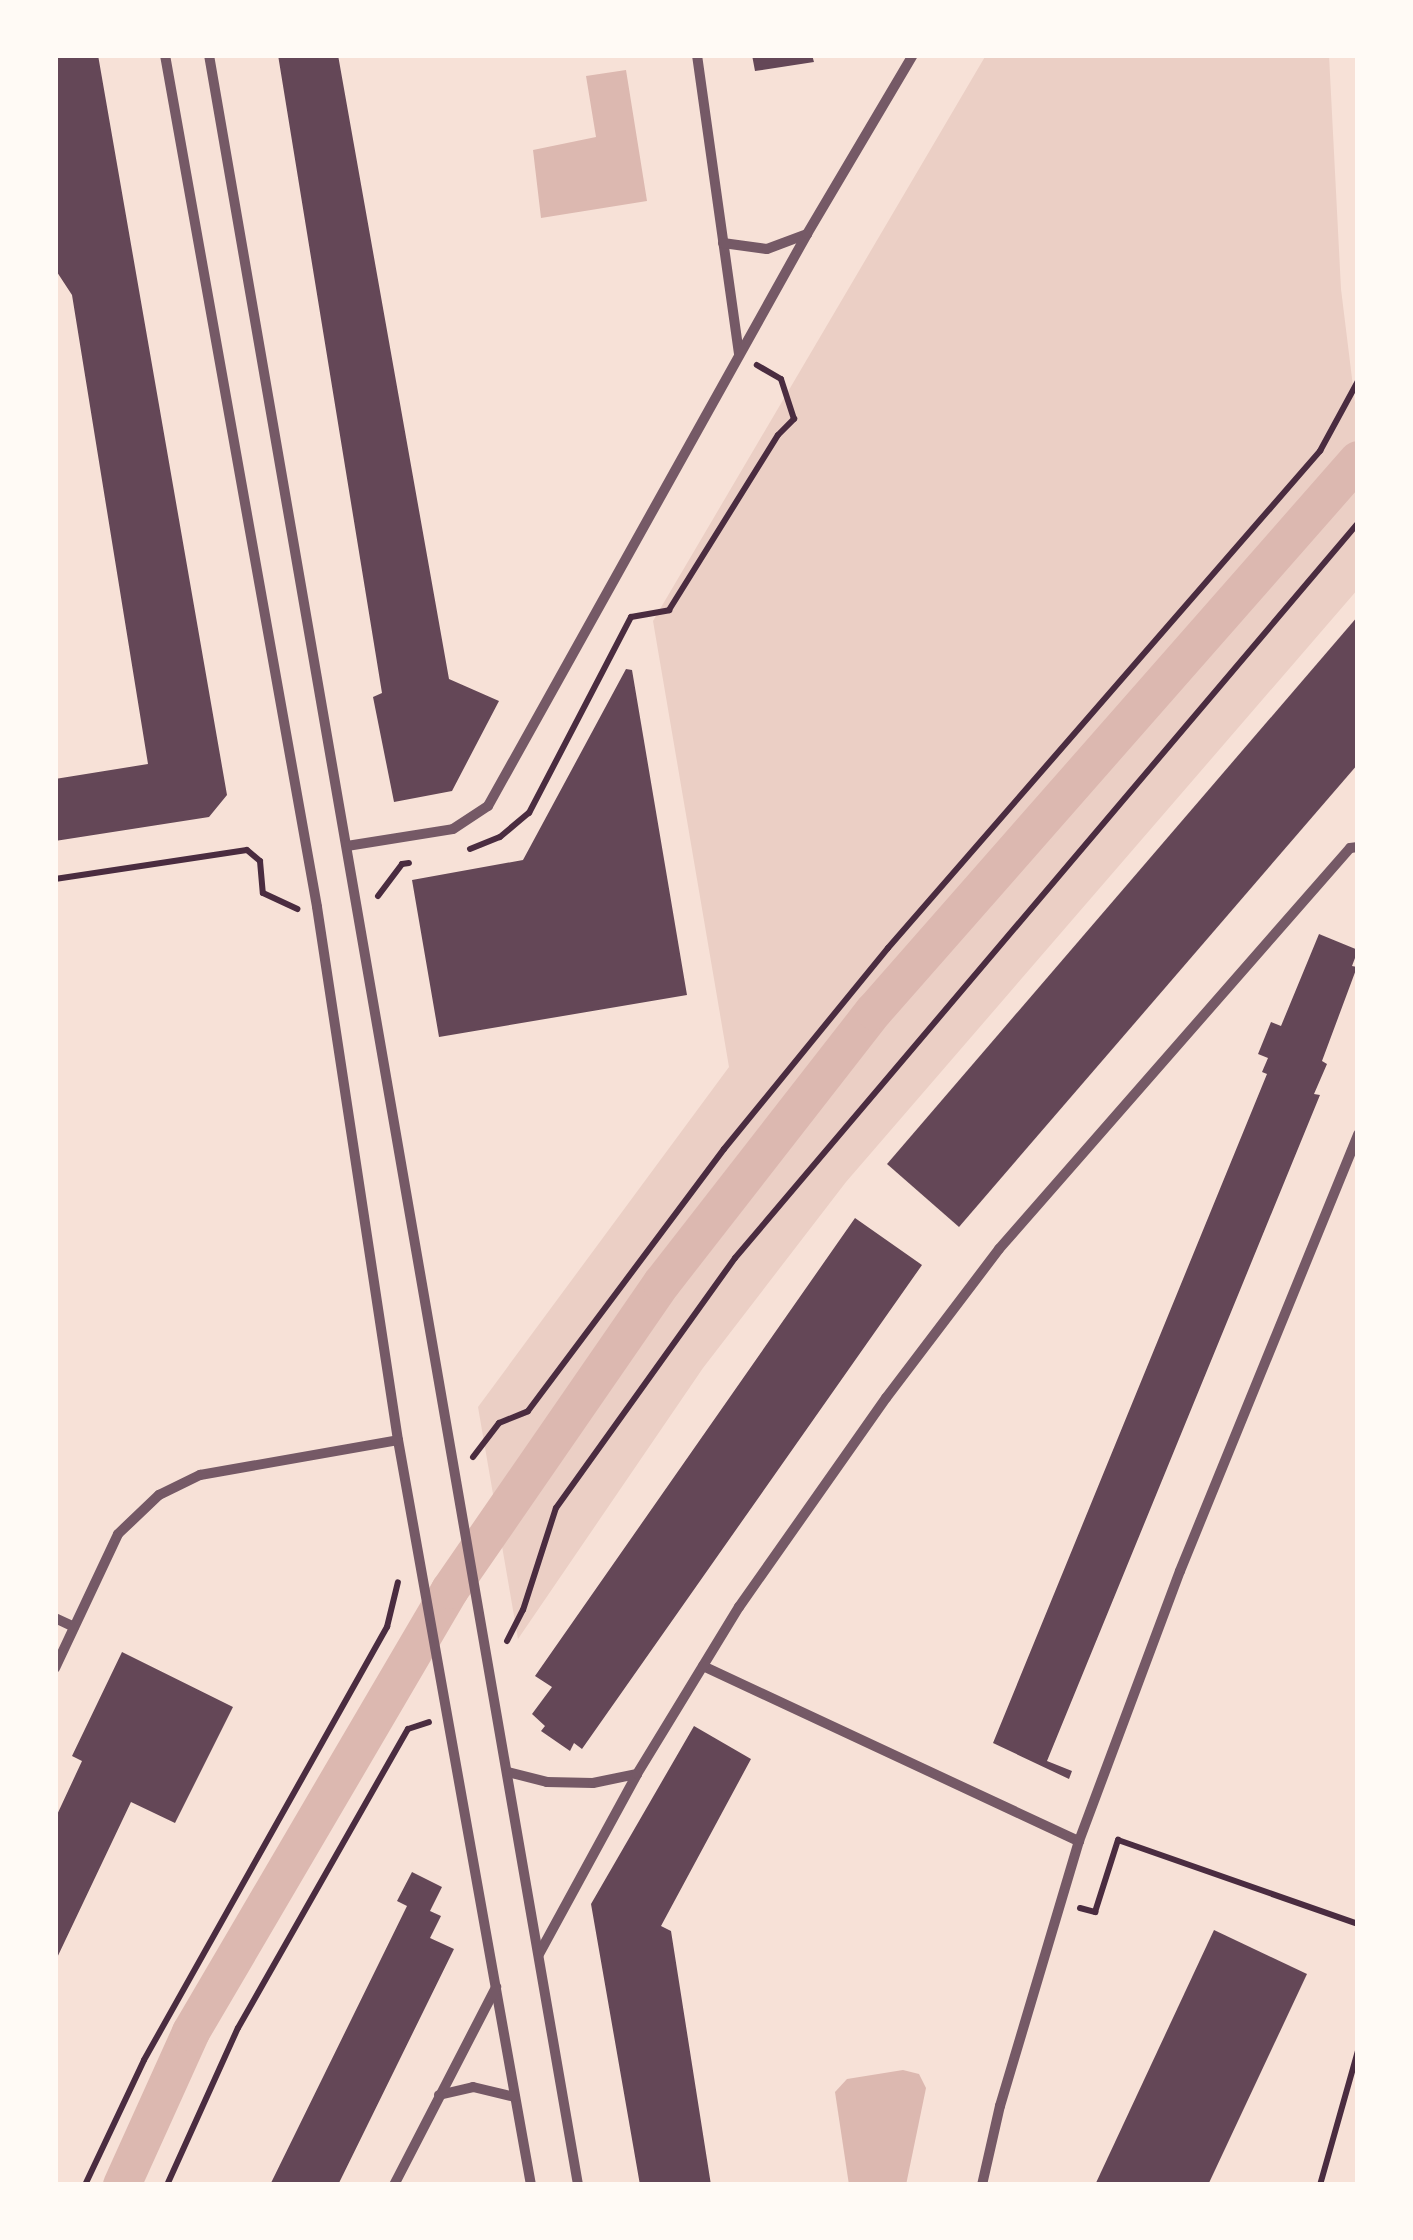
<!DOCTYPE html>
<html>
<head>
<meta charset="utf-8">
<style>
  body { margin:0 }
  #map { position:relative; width:1413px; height:2240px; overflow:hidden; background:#f7e1d7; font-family:"Fira Sans Condensed",sans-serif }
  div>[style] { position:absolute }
  .green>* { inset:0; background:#ebcfc5 }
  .water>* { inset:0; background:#dcb8b0 }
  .canal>* { height:38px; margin:-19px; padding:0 19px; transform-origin:19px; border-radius:19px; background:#dcb8b0 }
  .building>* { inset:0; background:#644757 }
  .path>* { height:6px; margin:-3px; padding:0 3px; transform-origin:3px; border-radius:3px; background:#4a2c40 }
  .minor>* { height:10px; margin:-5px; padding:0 5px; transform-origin:5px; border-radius:5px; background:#755966 }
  span { translate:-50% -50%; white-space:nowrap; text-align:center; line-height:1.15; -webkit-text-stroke:9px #fffaf5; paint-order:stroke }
  .frame { position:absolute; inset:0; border:58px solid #fffaf5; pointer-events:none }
</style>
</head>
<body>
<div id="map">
  <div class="green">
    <i style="clip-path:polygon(986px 55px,1329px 55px,1341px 289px,1358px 427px,1358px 589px,846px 1182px,703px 1368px,518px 1639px,478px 1407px,729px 1067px,653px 621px)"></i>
  </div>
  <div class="water">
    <i style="clip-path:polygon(626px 70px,647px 201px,541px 218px,533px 150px,596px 137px,586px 76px)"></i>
    <i style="clip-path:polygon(903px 2070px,919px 2074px,926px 2088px,906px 2185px,849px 2185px,835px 2092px,847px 2079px)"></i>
  </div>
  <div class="canal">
    <i style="left:122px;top:2185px;width:168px;rotate:-65.7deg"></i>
    <i style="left:191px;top:2032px;width:512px;rotate:-59.63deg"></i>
    <i style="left:450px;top:1590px;width:373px;rotate:-55.4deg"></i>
    <i style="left:662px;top:1283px;width:345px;rotate:-52.1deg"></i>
    <i style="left:874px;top:1011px;width:733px;rotate:-48.7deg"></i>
  </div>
  <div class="building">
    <i style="clip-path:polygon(55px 55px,98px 55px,227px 795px,209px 817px,55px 841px,55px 779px,148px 764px,72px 295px,55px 269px)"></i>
    <i style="clip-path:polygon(278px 55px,338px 55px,449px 679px,499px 701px,452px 791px,394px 802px,373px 697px,382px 693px)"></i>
    <i style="clip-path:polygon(752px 55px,812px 55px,814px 62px,755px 71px)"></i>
    <i style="clip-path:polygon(1358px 616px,1358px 764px,959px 1227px,887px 1164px)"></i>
    <i style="clip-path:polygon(626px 669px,632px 670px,687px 995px,439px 1037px,412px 880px,523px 860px)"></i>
    <i style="clip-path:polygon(1319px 934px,1358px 950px,1352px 966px,1357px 967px,1322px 1061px,1327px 1064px,1314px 1094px,1320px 1095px,1047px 1761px,1072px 1771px,1069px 1779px,993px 1743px,1267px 1074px,1262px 1072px,1268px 1058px,1258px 1054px,1271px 1022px,1281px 1026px)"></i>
    <i style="clip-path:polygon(855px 1218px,922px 1265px,582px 1749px,574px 1743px,570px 1751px,541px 1731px,545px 1726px,532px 1714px,552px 1687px,535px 1676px)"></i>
    <i style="clip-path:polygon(122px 1652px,233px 1707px,175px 1823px,131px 1802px,55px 1962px,55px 1819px,82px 1761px,72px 1756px)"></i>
    <i style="clip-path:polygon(694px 1726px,751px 1759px,661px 1926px,671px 1931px,711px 2185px,640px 2185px,591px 1904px)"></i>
    <i style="clip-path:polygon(412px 1872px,442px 1887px,430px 1911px,441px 1916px,430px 1938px,454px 1949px,338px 2185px,270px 2185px,407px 1906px,397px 1901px)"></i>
    <i style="clip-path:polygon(1214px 1930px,1307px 1974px,1208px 2185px,1095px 2185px)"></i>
  </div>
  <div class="path">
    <i style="left:470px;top:849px;width:32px;rotate:-22deg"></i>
    <i style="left:500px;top:837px;width:38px;rotate:-40deg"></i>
    <i style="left:529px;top:813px;width:221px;rotate:-62.5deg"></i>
    <i style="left:631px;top:617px;width:39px;rotate:-10deg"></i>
    <i style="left:669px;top:610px;width:206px;rotate:-58.1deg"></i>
    <i style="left:778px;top:435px;width:23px;rotate:-45deg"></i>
    <i style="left:794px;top:419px;width:42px;rotate:-108deg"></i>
    <i style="left:781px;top:379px;width:28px;rotate:-150deg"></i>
    <i style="left:55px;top:879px;width:194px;rotate:-8.6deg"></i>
    <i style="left:247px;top:850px;width:17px;rotate:40deg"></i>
    <i style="left:260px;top:861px;width:32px;rotate:85deg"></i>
    <i style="left:263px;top:893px;width:38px;rotate:25deg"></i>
    <i style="left:378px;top:896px;width:40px;rotate:-53deg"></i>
    <i style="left:402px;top:864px;width:7px;rotate:-8deg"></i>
    <i style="left:473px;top:1457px;width:43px;rotate:-52.6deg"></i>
    <i style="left:499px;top:1423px;width:31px;rotate:-22deg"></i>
    <i style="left:528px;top:1411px;width:327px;rotate:-53.2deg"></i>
    <i style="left:724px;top:1149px;width:259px;rotate:-50.8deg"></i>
    <i style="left:888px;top:948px;width:659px;rotate:-49deg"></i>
    <i style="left:1320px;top:451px;width:80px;rotate:-61.5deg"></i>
    <i style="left:507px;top:1641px;width:35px;rotate:-63deg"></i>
    <i style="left:523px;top:1610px;width:107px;rotate:-72.1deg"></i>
    <i style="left:556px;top:1508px;width:307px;rotate:-54.4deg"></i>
    <i style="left:735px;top:1258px;width:964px;rotate:-49.71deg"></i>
    <i style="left:1080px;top:1908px;width:16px;rotate:15deg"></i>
    <i style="left:1095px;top:1912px;width:76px;rotate:-72.3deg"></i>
    <i style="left:1118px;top:1840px;width:254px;rotate:19.3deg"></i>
    <i style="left:85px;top:2185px;width:138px;rotate:-64.7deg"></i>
    <i style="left:144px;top:2060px;width:497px;rotate:-60.7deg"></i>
    <i style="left:387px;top:1627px;width:46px;rotate:-76.3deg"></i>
    <i style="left:167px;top:2185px;width:172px;rotate:-65.7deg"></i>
    <i style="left:238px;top:2028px;width:344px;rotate:-60.4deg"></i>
    <i style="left:408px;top:1729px;width:22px;rotate:-18deg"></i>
    <i style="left:1320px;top:2185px;width:139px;rotate:-74.2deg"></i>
  </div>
  <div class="minor">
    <i style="left:165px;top:55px;width:865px;rotate:79.88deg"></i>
    <i style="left:317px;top:907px;width:539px;rotate:81.36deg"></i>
    <i style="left:398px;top:1440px;width:757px;rotate:79.88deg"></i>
    <i style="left:209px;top:55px;width:2162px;rotate:80.17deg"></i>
    <i style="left:697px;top:55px;width:302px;rotate:82deg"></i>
    <i style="left:723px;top:243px;width:44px;rotate:7.8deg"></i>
    <i style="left:767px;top:249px;width:43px;rotate:-20.6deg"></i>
    <i style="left:347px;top:846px;width:107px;rotate:-9.1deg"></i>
    <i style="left:453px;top:829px;width:42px;rotate:-33.3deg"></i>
    <i style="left:488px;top:806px;width:655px;rotate:-60.85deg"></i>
    <i style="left:807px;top:234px;width:208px;rotate:-59.4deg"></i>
    <i style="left:55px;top:1618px;width:21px;rotate:25deg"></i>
    <i style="left:703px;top:1666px;width:415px;rotate:25deg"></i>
    <i style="left:55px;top:1668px;width:148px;rotate:-64.8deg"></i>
    <i style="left:118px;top:1534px;width:57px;rotate:-43.6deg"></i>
    <i style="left:159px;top:1495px;width:46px;rotate:-26deg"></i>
    <i style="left:200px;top:1475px;width:201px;rotate:-10deg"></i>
    <i style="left:508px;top:1772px;width:40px;rotate:14.4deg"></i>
    <i style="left:547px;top:1782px;width:46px;rotate:1.2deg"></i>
    <i style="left:593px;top:1783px;width:45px;rotate:-11.6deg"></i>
    <i style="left:539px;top:1954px;width:205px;rotate:-61.4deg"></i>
    <i style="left:637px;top:1774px;width:196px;rotate:-58.6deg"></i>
    <i style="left:739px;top:1607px;width:256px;rotate:-54.9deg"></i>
    <i style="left:886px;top:1398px;width:187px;rotate:-52.8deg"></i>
    <i style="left:999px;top:1249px;width:533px;rotate:-48.8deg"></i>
    <i style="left:1350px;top:848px;width:8px;rotate:-7deg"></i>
    <i style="left:439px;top:2095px;width:35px;rotate:-13deg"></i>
    <i style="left:473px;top:2087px;width:43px;rotate:13.4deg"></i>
    <i style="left:394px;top:2185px;width:223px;rotate:-62.7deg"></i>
    <i style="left:982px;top:2185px;width:81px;rotate:-77.2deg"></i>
    <i style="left:1000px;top:2106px;width:277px;rotate:-73.4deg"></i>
    <i style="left:1079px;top:1841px;width:288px;rotate:-69.5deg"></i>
    <i style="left:1180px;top:1571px;width:472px;rotate:-67.8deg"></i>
  </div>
  <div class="frame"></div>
</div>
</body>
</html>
